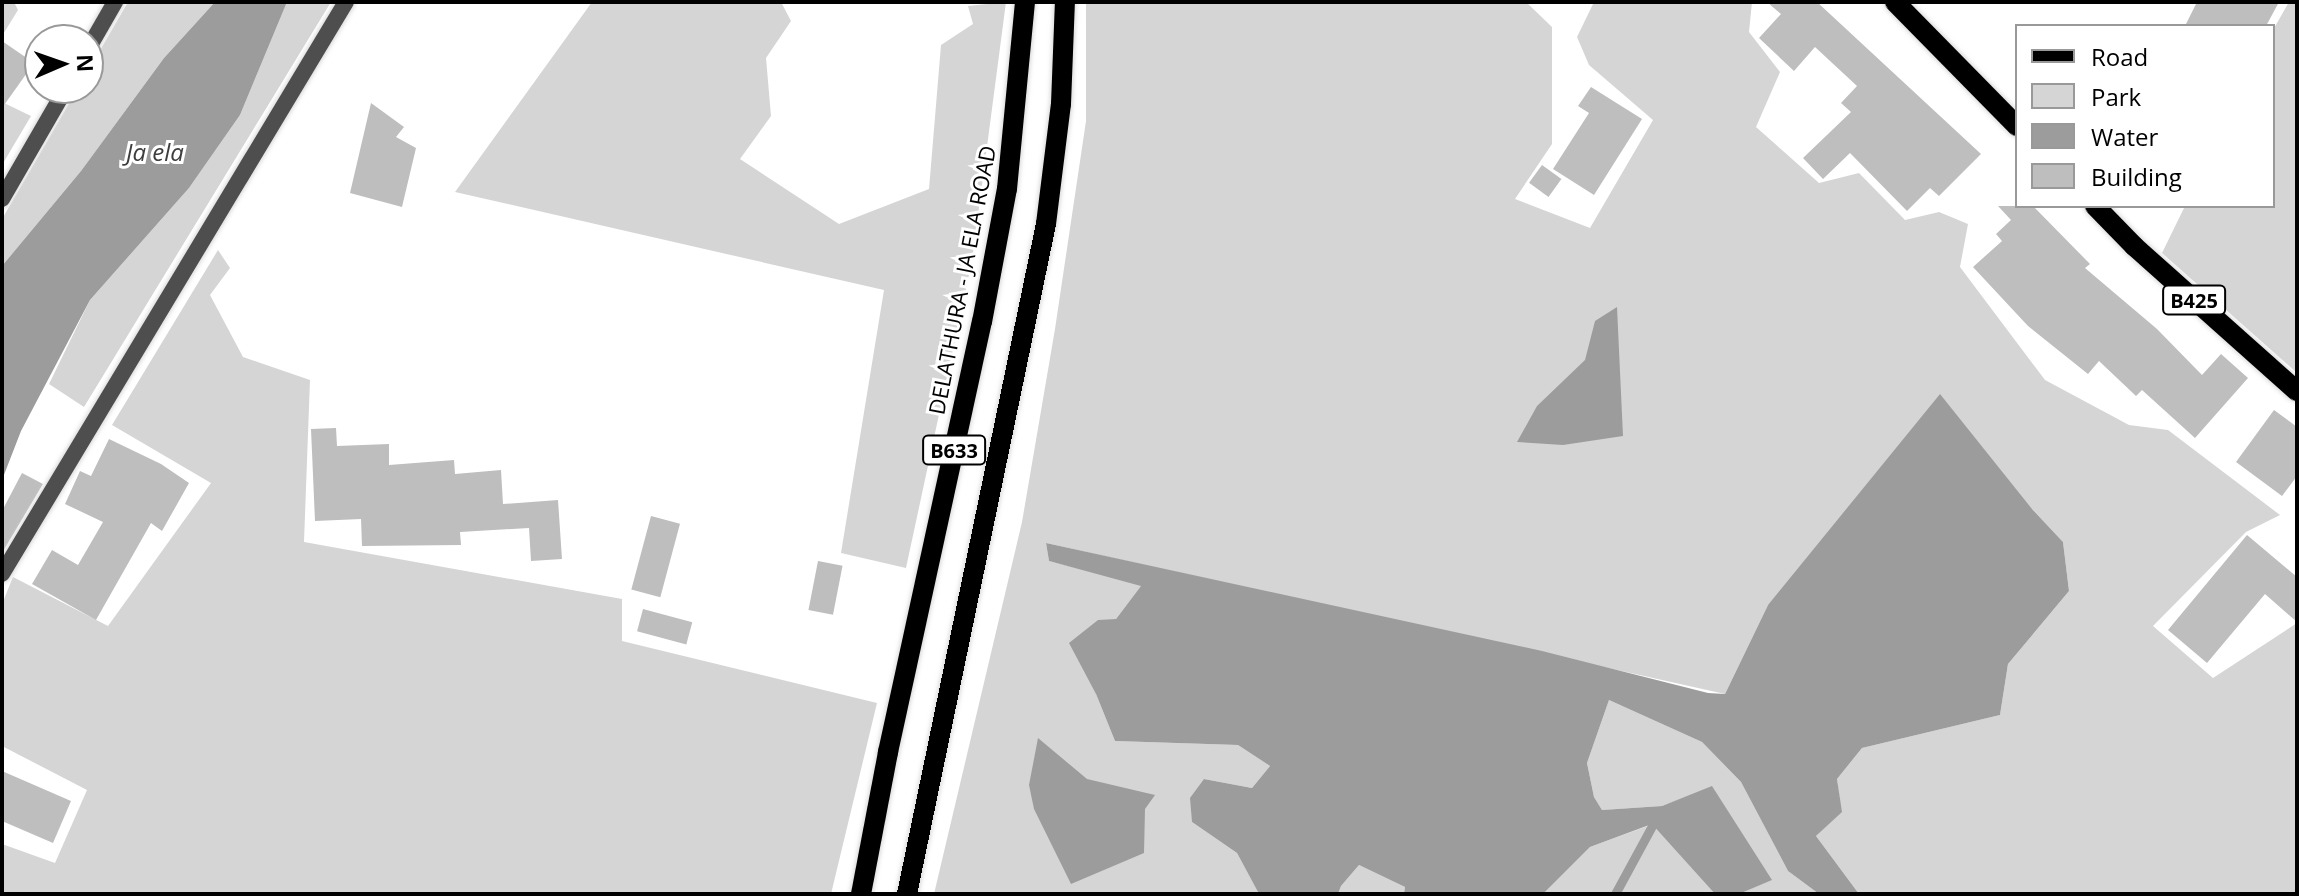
<!DOCTYPE html>
<html>
<head>
<meta charset="utf-8">
<style>
  body { margin:0 }
  #map { position:relative; width:2299px; height:896px; overflow:hidden; background:#fff; font-family:"Open Sans",sans-serif }
  div>[style] { position:absolute }
  .green>* { inset:0; background:#d5d5d5 }
  .water>* { inset:0; background:#9c9c9c }
  .stream>* { height:9px; margin:-4.5px; padding:0 4.5px; transform-origin:4.5px; border-radius:4.5px; background:#9c9c9c }
  .building>* { inset:0; background:#bebebe; transform-origin:0 0 }
  .roads { filter:drop-shadow(0 0 2px #dbdbdb) drop-shadow(0 0 2px #dbdbdb) }
  .minor>* { height:16px; margin:-8px; padding:0 8px; transform-origin:8px; border-radius:8px; background:#4e4e4e }
  .primary>* { height:20px; margin:-10px; padding:0 10px; transform-origin:10px; border-radius:10px; background:#000 }
  span { translate:-50% -50%; white-space:nowrap; text-align:center; line-height:1.15; -webkit-text-stroke:6px #fff; paint-order:stroke }
  .shield-label span { padding:2px 6px; background:#fff; border:2px solid; border-radius:6px; -webkit-text-stroke-width:0 }
  .shield-label { font-size:20px; color:#000; font-weight:700 }
  .street-label { font-size:22px; color:#000 }
  .water-label { font-size:24px; color:#3d3d3d; font-style:italic }
  .frame { position:absolute; inset:0; border:4px solid #000; pointer-events:none }
  .legend { position:absolute; left:2015px; top:24px; width:260px; height:184px; box-sizing:border-box; background:#fff; border:2px solid #999; margin:0; padding:10px 14px; list-style:none; font-size:24px; color:#000 }
  .legend li { display:flex; align-items:center; gap:16px; height:40px }
  .legend b { width:40px; border:2px solid #999 }
  .north { position:absolute; left:24px; top:24px; width:80px; height:80px; box-sizing:border-box; background:#fff; border:2px solid #999; border-radius:50%; rotate:88deg; font-size:22px; font-weight:700; line-height:32px; text-align:center; color:#000 }
  .north::after { content:''; display:block; margin:auto; width:28px; height:36px; background:#000; clip-path:polygon(50% 0,100% 100%,50% 72%,0 100%) }
</style>
</head>
<body>
<div id="map">
  <div class="green">
    <i style="clip-path:polygon(2px 2px,14px 2px,18px 10px,2px 36px)"></i>
    <i style="clip-path:polygon(128px 2px,215px 2px,164px 58px,81px 171px,2px 266px,2px 219px,78px 88px,88px 88px,88px 71px)"></i>
    <i style="clip-path:polygon(287px 2px,331px 2px,84px 407px,49px 384px,90px 300px,189px 188px,240px 115px)"></i>
    <i style="clip-path:polygon(592px 2px,781px 2px,791px 21px,766px 58px,771px 116px,740px 159px,839px 224px,929px 189px,941px 45px,973px 24px,968px 6px,1006px 2px,972px 261px,906px 568px,841px 553px,884px 290px,455px 192px)"></i>
    <i style="clip-path:polygon(1086px 2px,1526px 2px,1552px 27px,1552px 144px,1515px 199px,1590px 228px,1653px 120px,1589px 65px,1577px 37px,1594px 2px,1752px 2px,1749px 32px,1780px 72px,1756px 127px,1819px 183px,1859px 173px,1905px 220px,1939px 212px,1968px 224px,1960px 267px,2045px 380px,2129px 425px,2168px 430px,2280px 515px,2246px 532px,2153px 626px,2213px 678px,2297px 623px,2297px 894px,1859px 894px,1816px 836px,1841px 812px,1837px 779px,1862px 748px,2000px 715px,2008px 664px,2069px 591px,2063px 542px,2032px 509px,1768px 605px,1725px 694px,1046px 543px,1049px 561px,1142px 585px,1116px 619px,1096px 694px,1115px 741px,1238px 745px,1270px 766px,1252px 788px,1204px 779px,1192px 822px,1237px 853px,1259px 894px,934px 894px,1022px 522px,1055px 329px,1086px 121px)"></i>
    <i style="clip-path:polygon(2289px 2px,2297px 2px,2296px 372px,2162px 253px,2185px 206px,2273px 206px,2273px 30px)"></i>
    <i style="clip-path:polygon(2px 102px,31px 116px,2px 165px)"></i>
    <i style="clip-path:polygon(218px 250px,230px 268px,210px 295px,243px 357px,310px 380px,304px 542px,622px 599px,622px 641px,877px 703px,831px 894px,2px 894px,2px 844px,55px 863px,87px 790px,2px 746px,2px 604px,13px 577px,108px 626px,211px 483px,112px 425px)"></i>
    <i style="clip-path:polygon(1609px 700px,1702px 742px,1741px 782px,1788px 871px,1819px 894px,1739px 894px,1771px 880px,1712px 787px,1662px 806px,1602px 810px,1594px 797px,1587px 763px)"></i>
    <i style="clip-path:polygon(1653px 824px,1715px 894px,1543px 894px,1590px 847px)"></i>
    <i style="clip-path:polygon(1359px 865px,1405px 887px,1404px 894px,1338px 894px,1341px 886px)"></i>
  </div>
  <div class="water">
    <i style="clip-path:polygon(215px 2px,287px 2px,240px 115px,189px 188px,90px 300px,21px 431px,2px 480px,2px 266px,81px 171px,164px 58px)"></i>
    <i style="clip-path:polygon(1617px 307px,1623px 436px,1563px 445px,1517px 442px,1537px 406px,1585px 360px,1595px 321px)"></i>
    <i style="clip-path:polygon(1940px 394px,2032px 509px,2063px 542px,2069px 591px,2008px 664px,2000px 715px,1862px 748px,1837px 779px,1842px 812px,1816px 836px,1859px 894px,1819px 894px,1788px 871px,1741px 782px,1702px 742px,1609px 700px,1587px 763px,1594px 797px,1602px 810px,1662px 806px,1712px 786px,1772px 880px,1739px 894px,1715px 894px,1652px 824px,1590px 847px,1543px 894px,1404px 894px,1405px 887px,1359px 865px,1341px 886px,1338px 894px,1259px 894px,1237px 853px,1192px 822px,1190px 798px,1204px 779px,1252px 788px,1270px 766px,1238px 745px,1115px 741px,1096px 694px,1069px 643px,1098px 620px,1116px 619px,1141px 586px,1049px 561px,1046px 543px,1542px 651px,1708px 693px,1725px 694px,1768px 605px)"></i>
    <i style="clip-path:polygon(1038px 738px,1087px 779px,1155px 795px,1145px 809px,1144px 853px,1071px 884px,1034px 809px,1029px 785px)"></i>
  </div>
  <div class="stream">
    <i style="left:1615px;top:894px;width:80px;rotate:-61.5deg"></i>
  </div>
  <div class="building">
    <i style="clip-path:polygon(1767px 2px,1817px 2px,1981px 154px,1939px 196px,1930px 188px,1907px 211px,1850px 153px,1823px 179px,1803px 158px,1851px 112px,1841px 103px,1857px 86px,1815px 47px,1794px 71px,1759px 38px,1781px 14px)"></i>
    <i style="clip-path:polygon(2197px 2px,2279px 2px,2266px 26px,2185px 26px)"></i>
    <i style="clip-path:polygon(2px 41px,34px 63px,2px 108px)"></i>
    <i style="clip-path:polygon(1591px 87px,1642px 119px,1594px 195px,1553px 169px,1589px 113px,1578px 106px)"></i>
    <i style="clip-path:polygon(371px 103px,404px 127px,396px 137px,416px 148px,402px 207px,350px 193px)"></i>
    <i style="left:1542px;top:165px;width:24px;height:22px;rotate:36deg"></i>
    <i style="clip-path:polygon(1998px 206px,2033px 206px,2090px 264px,2085px 268px,2157px 329px,2202px 375px,2221px 354px,2248px 378px,2195px 438px,2142px 390px,2136px 396px,2099px 361px,2088px 374px,2028px 326px,1973px 267px,2002px 241px,1996px 234px,2011px 220px)"></i>
    <i style="clip-path:polygon(2274px 410px,2297px 427px,2297px 476px,2282px 496px,2236px 462px)"></i>
    <i style="clip-path:polygon(336px 428px,337px 446px,389px 444px,389px 465px,454px 460px,455px 474px,501px 470px,503px 504px,558px 500px,562px 559px,531px 561px,529px 528px,460px 532px,461px 545px,362px 546px,361px 519px,315px 521px,311px 429px)"></i>
    <i style="clip-path:polygon(109px 439px,161px 464px,189px 483px,162px 531px,151px 523px,96px 620px,32px 584px,52px 550px,78px 565px,103px 522px,65px 504px,80px 471px,91px 476px)"></i>
    <i style="clip-path:polygon(22px 473px,43px 484px,2px 553px,2px 511px)"></i>
    <i style="left:651px;top:516px;width:30px;height:76px;rotate:15deg"></i>
    <i style="clip-path:polygon(2247px 535px,2297px 577px,2297px 622px,2265px 594px,2207px 663px,2168px 630px)"></i>
    <i style="left:818px;top:561px;width:25px;height:50px;rotate:11deg"></i>
    <i style="left:643px;top:609px;width:51px;height:23px;rotate:15deg"></i>
    <i style="clip-path:polygon(2px 771px,71px 801px,53px 843px,2px 821px)"></i>
  </div>
  <div class="roads">
    <div class="minor">
      <i style="left:88px;top:49px;width:54px;rotate:-60.1deg"></i>
      <i style="left:2px;top:199px;width:128px;rotate:-60deg"></i>
      <i style="left:2px;top:574px;width:667px;rotate:-58.98deg"></i>
    </div>
    <div class="primary">
      <i style="left:1895px;top:2px;width:174px;rotate:45.5deg"></i>
      <i style="left:2095px;top:206px;width:56px;rotate:45.7deg"></i>
      <i style="left:2134px;top:246px;width:218px;rotate:41.7deg"></i>
      <i style="left:861px;top:894px;width:145px;rotate:-79.2deg"></i>
      <i style="left:888px;top:752px;width:440px;rotate:-77.7deg"></i>
      <i style="left:982px;top:322px;width:135px;rotate:-79.4deg"></i>
      <i style="left:1007px;top:189px;width:188px;rotate:-84.5deg"></i>
      <i style="left:907px;top:894px;width:684px;rotate:-78.28deg"></i>
      <i style="left:1046px;top:224px;width:121px;rotate:-82.9deg"></i>
      <i style="left:1061px;top:104px;width:102px;rotate:-87.8deg"></i>
    </div>
  </div>
  <div class="shield-label">
    <span style="left:2194px;top:300px">B425</span>
    <span style="left:954px;top:450px">B633</span>
  </div>
  <div class="street-label">
    <span style="left:962px;top:280px;rotate:-79deg">DELATHURA - JA ELA ROAD</span>
  </div>
  <div class="water-label">
    <span style="left:155px;top:152px">Ja ela</span>
  </div>
  <div class="frame"></div>
  <ul class="legend">
  <li><b style="height:10px;background:#000"></b>Road</li>
  <li><b style="height:22px;background:#d5d5d5"></b>Park</li>
  <li><b style="height:22px;background:#9c9c9c"></b>Water</li>
  <li><b style="height:22px;background:#bebebe"></b>Building</li>
  </ul>
  <div class="north">N</div>
</div>
</body>
</html>
